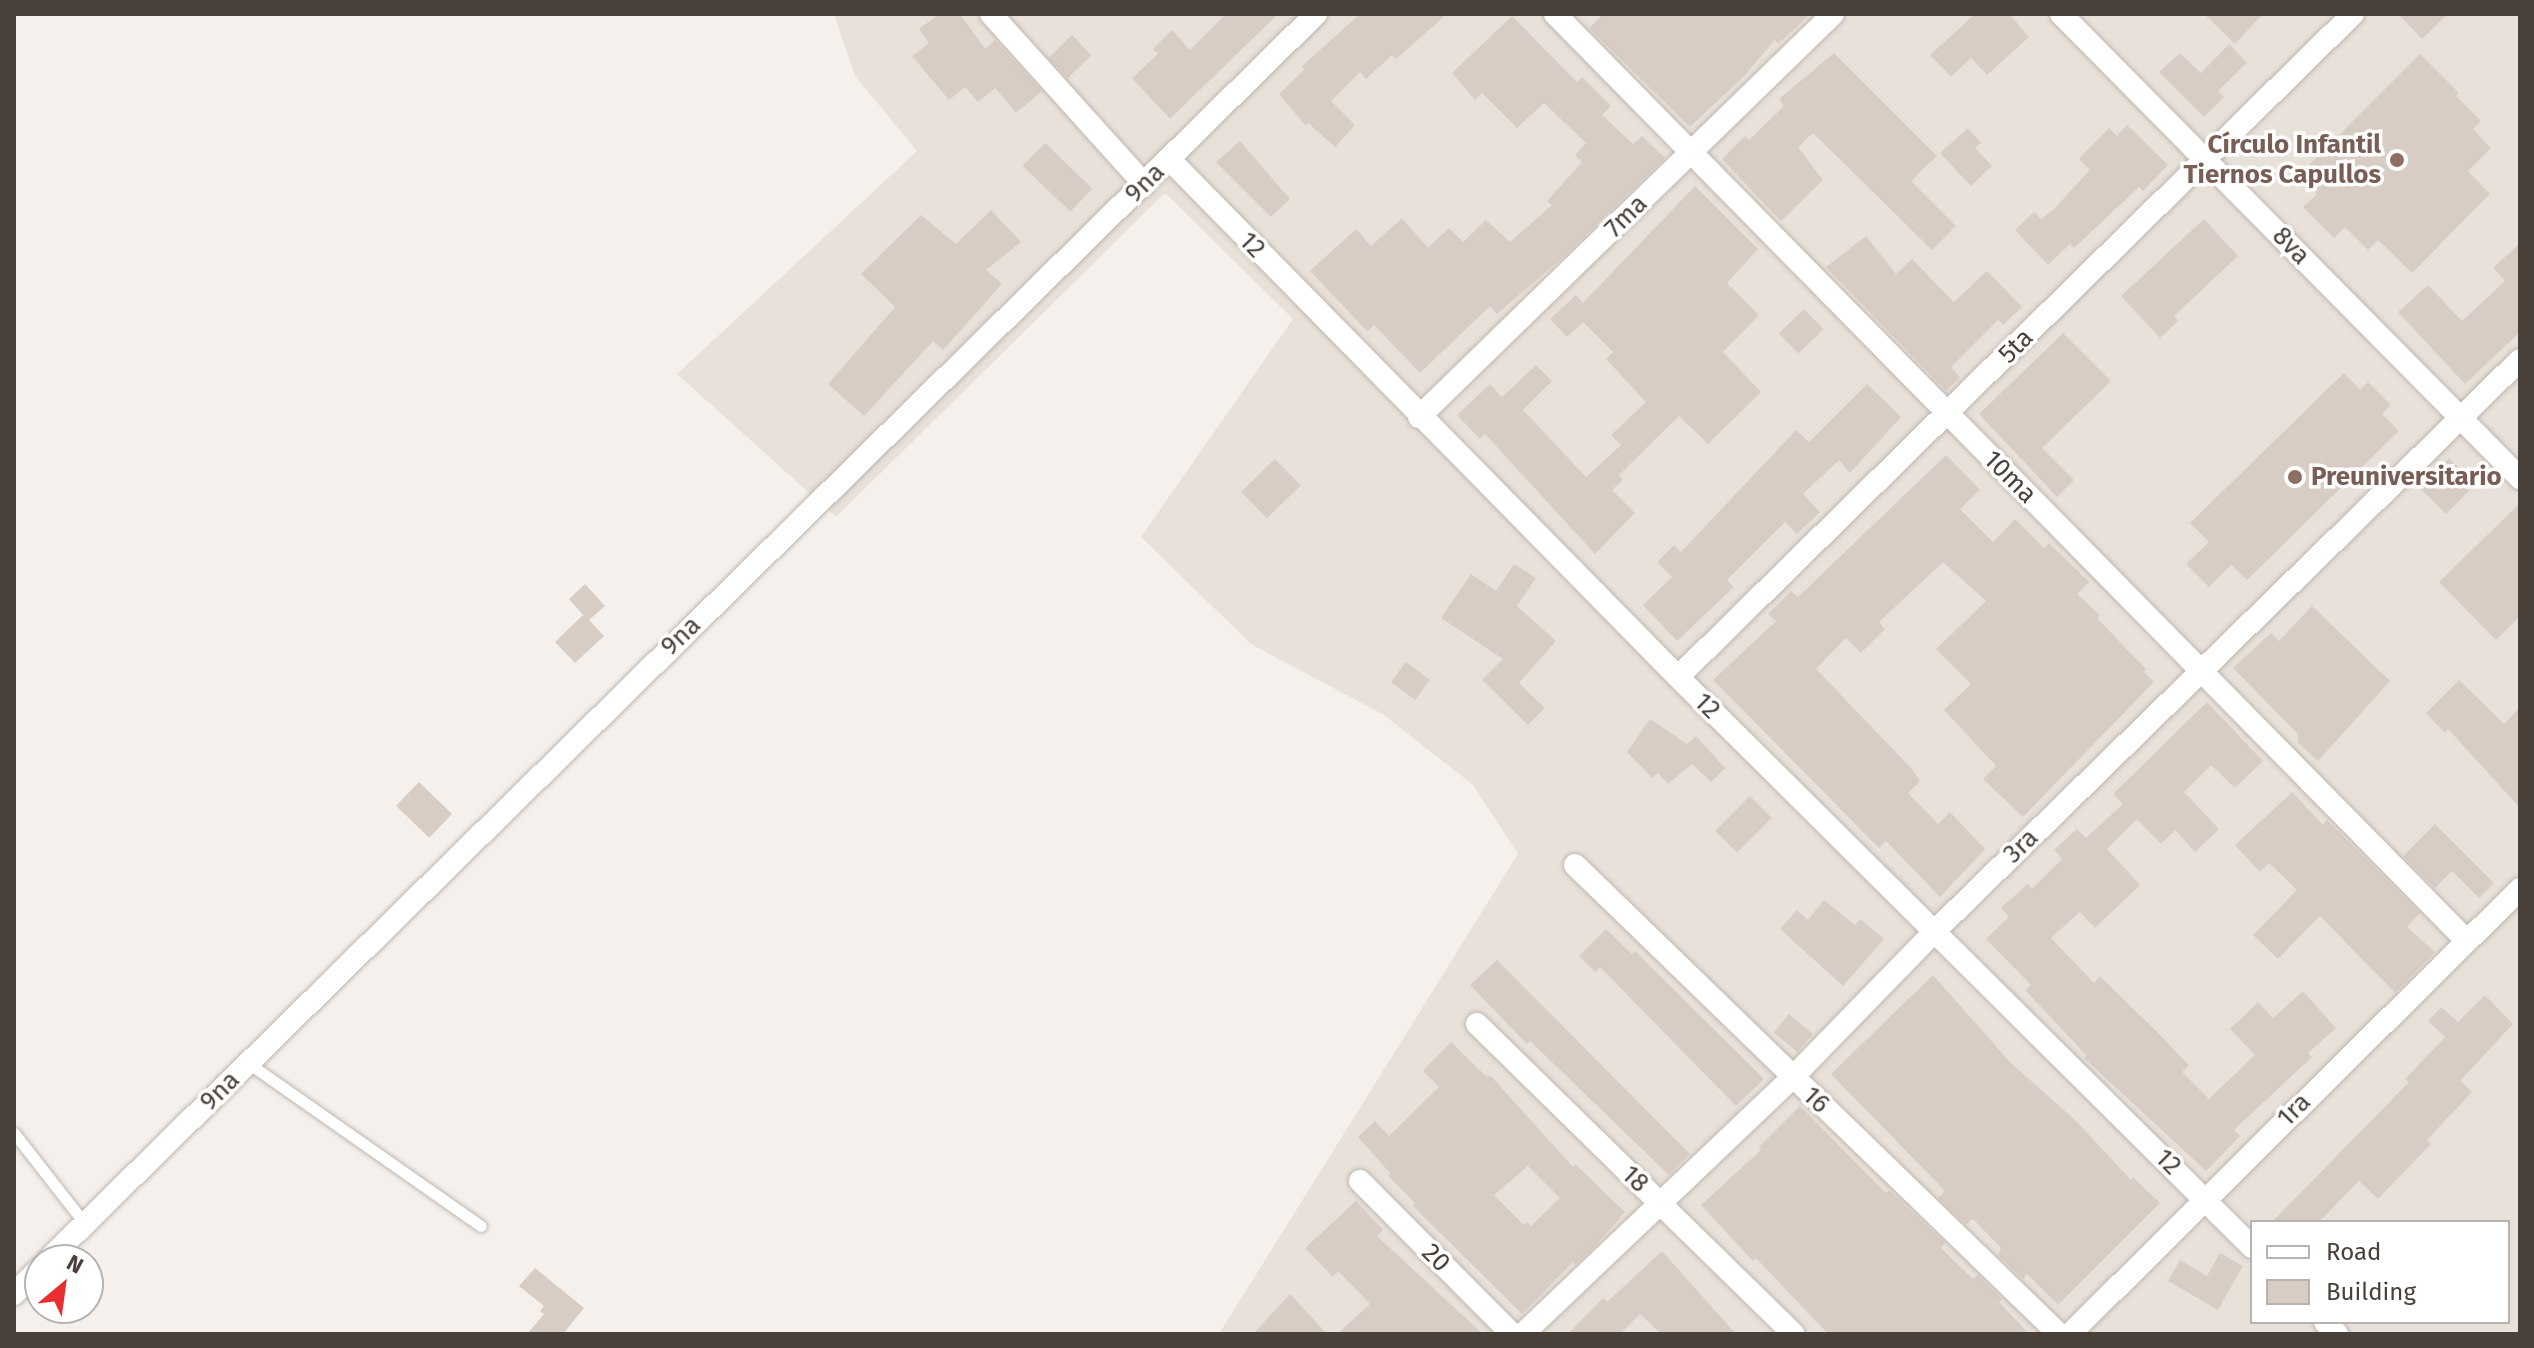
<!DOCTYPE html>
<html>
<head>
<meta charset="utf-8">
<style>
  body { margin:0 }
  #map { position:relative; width:2534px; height:1348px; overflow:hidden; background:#f5f0ec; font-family:"Fira Sans",sans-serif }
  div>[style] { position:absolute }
  .residential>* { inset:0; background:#e8e1da }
  .building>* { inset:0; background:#d8cdc5; transform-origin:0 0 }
  .roads { filter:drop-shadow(0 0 2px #c0b7af) drop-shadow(0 0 2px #c0b7af) }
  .service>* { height:11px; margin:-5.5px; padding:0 5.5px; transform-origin:5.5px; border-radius:5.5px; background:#fff }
  .minor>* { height:22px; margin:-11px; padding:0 11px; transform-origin:11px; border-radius:11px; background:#fff }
  .dots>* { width:22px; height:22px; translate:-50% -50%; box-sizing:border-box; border:4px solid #fff; border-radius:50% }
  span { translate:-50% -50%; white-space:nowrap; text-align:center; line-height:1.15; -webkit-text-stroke:7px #fff; paint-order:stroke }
  .education-label { font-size:26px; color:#785e54; font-weight:700 }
  .right { translate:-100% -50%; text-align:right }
  .left { translate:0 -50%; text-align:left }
  .street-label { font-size:26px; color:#49403a }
  .frame { position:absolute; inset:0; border:16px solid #49403a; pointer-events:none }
  .legend { position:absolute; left:2250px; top:1220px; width:260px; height:104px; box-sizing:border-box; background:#fff; border:2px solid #b6b3b0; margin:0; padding:10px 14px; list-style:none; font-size:24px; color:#49403a }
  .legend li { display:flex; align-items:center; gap:16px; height:40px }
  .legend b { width:40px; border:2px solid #b6b3b0 }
  .north { position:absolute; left:24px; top:1244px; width:80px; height:80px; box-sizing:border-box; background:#fff; border:2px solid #b6b3b0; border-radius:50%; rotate:29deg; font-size:22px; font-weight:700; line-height:32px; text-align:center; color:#49403a }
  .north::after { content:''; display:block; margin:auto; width:28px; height:36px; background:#e92e32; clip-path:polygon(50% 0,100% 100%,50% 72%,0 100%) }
</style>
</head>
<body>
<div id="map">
  <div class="residential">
    <i style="clip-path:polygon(evenodd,834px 14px,2520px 14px,2520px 1334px,1219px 1334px,1518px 854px,1473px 785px,1384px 715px,1251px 644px,1141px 537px,1293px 319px,1165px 193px,836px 517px,677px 374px,917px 151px,855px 76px,834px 14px,2252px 1222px,2508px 1222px,2508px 1322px,2252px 1322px,2252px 1222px)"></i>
  </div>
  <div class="building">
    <i style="clip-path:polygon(939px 14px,960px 14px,985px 49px,995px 40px,1042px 91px,1016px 113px,995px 88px,978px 102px,965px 87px,949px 100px,912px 56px,929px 43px,919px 29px)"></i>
    <i style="clip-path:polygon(1226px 14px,1278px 14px,1170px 119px,1132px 78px,1158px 54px,1153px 49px,1172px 30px,1190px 50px)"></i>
    <i style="clip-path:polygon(1360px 14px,1447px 14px,1396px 59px,1392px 55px,1366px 79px,1360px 72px,1331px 101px,1355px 125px,1335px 147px,1308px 123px,1306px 126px,1279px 94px,1305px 69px,1302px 66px)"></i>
    <i style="clip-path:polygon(1603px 14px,1810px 14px,1778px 44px,1775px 40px,1744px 76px,1690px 127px,1589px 28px)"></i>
    <i style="clip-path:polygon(1975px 14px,2009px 14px,2029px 37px,1987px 75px,1971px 58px,1951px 77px,1930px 55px)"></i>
    <i style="clip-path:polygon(2204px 14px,2263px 14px,2235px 44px)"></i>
    <i style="clip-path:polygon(2398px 14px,2448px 14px,2422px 39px)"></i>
    <i style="clip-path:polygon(1512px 16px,1577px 82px,1582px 77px,1611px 106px,1602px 115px,1633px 144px,1642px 136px,1665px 158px,1563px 257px,1497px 314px,1490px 306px,1420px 373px,1374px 325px,1367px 331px,1310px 271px,1356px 229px,1371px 246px,1402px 218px,1428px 248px,1449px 228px,1463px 242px,1486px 220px,1510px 242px,1552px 205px,1547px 201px,1582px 162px,1575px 155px,1586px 143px,1544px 103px,1517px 128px,1482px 93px,1475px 100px,1452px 73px)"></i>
    <i style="left:1072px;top:35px;width:28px;height:33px;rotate:46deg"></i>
    <i style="clip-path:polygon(2229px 44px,2247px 63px,2218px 91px,2224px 97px,2204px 117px,2159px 72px,2180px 53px,2201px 73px)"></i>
    <i style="clip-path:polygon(1834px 53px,1937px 156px,1911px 181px,1956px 226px,1932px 250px,1813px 133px,1798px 147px,1823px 180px,1781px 221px,1722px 159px,1745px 136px,1749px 140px,1784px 106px,1779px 99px)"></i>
    <i style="clip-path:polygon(2420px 54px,2459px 93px,2456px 96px,2481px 121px,2473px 129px,2491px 148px,2468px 171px,2490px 194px,2412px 273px,2378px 240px,2368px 250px,2345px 227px,2334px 238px,2303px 207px,2317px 194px,2298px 176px)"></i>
    <i style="clip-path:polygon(2127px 125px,2168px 165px,2143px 191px,2139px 187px,2074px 248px,2070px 244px,2048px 265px,2015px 230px,2034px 212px,2041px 219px,2053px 210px,2090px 170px,2079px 159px,2109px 128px,2117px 136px)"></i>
    <i style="clip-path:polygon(1968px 128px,1981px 143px,1975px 148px,1992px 166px,1971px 186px,1940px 153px)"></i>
    <i style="clip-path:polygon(1240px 141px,1290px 199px,1271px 217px,1216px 162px)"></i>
    <i style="left:1045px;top:143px;width:66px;height:32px;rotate:44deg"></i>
    <i style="clip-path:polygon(1695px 186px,1758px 249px,1727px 283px,1759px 315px,1723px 352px,1761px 392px,1708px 444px,1679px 416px,1619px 475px,1623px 480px,1612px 490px,1635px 513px,1595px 554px,1485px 434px,1480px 439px,1457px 415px,1490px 384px,1502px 397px,1536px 365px,1552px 381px,1523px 410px,1586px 477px,1621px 445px,1611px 435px,1646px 402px,1606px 359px,1613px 352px,1583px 322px,1567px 337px,1550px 319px,1576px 295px,1583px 303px)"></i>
    <i style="clip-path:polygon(991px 210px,1021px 242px,986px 270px,1002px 284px,943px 350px,933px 341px,864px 416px,828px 384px,895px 307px,861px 274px,921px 215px,956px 244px)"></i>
    <i style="clip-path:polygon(2204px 219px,2238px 256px,2174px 316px,2178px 321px,2160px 338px,2121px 296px)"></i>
    <i style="clip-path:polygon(1866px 236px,1896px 274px,1912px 259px,1954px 302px,1987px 271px,2022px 307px,2003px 325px,1998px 320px,1951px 367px,1960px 377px,1946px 391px,1826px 267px)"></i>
    <i style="clip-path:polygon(2520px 243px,2520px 332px,2465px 384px,2398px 312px,2428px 285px,2462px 321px,2505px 281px,2493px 268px)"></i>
    <i style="left:1804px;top:309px;width:28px;height:35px;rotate:46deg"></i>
    <i style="clip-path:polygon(2063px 333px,2111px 381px,2042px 448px,2074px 480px,2057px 497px,1979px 414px)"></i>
    <i style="clip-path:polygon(2344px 373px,2360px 390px,2368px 382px,2391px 405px,2382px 414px,2399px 431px,2247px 580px,2231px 565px,2209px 587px,2186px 564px,2209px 542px,2190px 523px)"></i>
    <i style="clip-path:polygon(1867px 384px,1901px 417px,1850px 473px,1839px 460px,1803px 494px,1820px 512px,1797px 534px,1785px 522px,1727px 580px,1734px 587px,1677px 641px,1643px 605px,1672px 577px,1657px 562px,1674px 545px,1681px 552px,1796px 430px,1809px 442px)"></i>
    <i style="clip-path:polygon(1946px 455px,1980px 490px,1960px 509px,1993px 542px,2015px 519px,2044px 548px,2049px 543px,2089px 582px,2077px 594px,2100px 615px,2097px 618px,2146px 669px,2144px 672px,2154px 682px,2023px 817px,1983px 779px,1996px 766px,1944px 710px,1971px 684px,1936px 649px,1986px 601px,1943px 562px,1879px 622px,1885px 629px,1861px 653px,1846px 638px,1816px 669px,1912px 769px,1920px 781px,1908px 793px,1938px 824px,1950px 812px,1985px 849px,1940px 897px,1886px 841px,1879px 848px,1713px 680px,1776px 621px,1768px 614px,1791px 591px,1798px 597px)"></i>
    <i style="left:2449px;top:458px;width:37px;height:42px;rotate:44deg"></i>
    <i style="left:1275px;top:459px;width:37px;height:47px;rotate:46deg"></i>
    <i style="clip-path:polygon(2520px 503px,2520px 616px,2496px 640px,2439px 582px)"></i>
    <i style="clip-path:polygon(1514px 564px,1536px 578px,1517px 606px,1556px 641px,1519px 683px,1545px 708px,1528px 725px,1482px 680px,1503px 659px,1441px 618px,1471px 574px,1496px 591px)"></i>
    <i style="clip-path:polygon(585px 584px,605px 606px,589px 620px,604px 636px,575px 663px,555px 642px,583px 615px,569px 599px)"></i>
    <i style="clip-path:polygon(2312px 606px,2390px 681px,2318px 761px,2298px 743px,2298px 734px,2233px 668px,2271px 633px,2279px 641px)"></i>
    <i style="left:1406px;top:662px;width:30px;height:25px;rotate:37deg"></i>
    <i style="clip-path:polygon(2459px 680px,2504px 724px,2520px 707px,2520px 808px,2448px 729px,2445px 733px,2426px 713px)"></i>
    <i style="clip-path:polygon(2207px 702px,2263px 761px,2235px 788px,2211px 765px,2184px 792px,2219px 829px,2195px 852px,2175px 830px,2161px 844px,2137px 819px,2107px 849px,2140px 885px,2095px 928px,2080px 912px,2051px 938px,2094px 983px,2100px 976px,2157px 1032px,2189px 1065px,2182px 1072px,2209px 1099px,2255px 1055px,2230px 1029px,2258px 1002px,2273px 1018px,2303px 991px,2336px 1028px,2308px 1053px,2312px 1057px,2234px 1130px,2240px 1136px,2206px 1171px,2084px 1058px,2087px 1056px,2025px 990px,2031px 985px,1986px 939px,2009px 917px,2001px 908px,2028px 884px,2032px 889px,2062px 859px,2054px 850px,2077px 829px,2086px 838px,2123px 804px,2113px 794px)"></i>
    <i style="clip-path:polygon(1650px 719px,1687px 744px,1696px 736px,1725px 768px,1711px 782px,1692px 764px,1668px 784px,1658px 773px,1652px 778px,1627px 752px)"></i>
    <i style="left:419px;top:782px;width:46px;height:33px;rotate:44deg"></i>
    <i style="clip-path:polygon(2292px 792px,2323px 825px,2327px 820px,2420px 913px,2407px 927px,2435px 952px,2395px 993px,2320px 916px,2278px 959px,2253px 935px,2297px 890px,2269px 863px,2260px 872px,2235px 845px)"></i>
    <i style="left:1750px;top:796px;width:31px;height:49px;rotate:45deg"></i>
    <i style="clip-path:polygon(2435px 824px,2494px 883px,2479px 898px,2452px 871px,2435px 888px,2403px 856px)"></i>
    <i style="clip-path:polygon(1824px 900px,1855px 925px,1860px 919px,1884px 939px,1843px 986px,1780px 929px,1797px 910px,1808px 920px)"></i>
    <i style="clip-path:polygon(1606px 929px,1632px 954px,1635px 951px,1764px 1079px,1736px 1106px,1600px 967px,1595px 972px,1579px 956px)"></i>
    <i style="clip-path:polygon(1497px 960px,1690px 1154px,1669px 1175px,1530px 1041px,1527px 1044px,1470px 985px)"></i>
    <i style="clip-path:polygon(1933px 975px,2009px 1061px,2076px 1121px,2131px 1180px,2133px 1177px,2160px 1203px,2058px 1305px,2027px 1274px,2023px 1279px,1998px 1255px,2001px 1248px,1973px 1219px,1966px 1224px,1938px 1198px,1945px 1191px,1831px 1074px)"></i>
    <i style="clip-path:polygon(2485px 995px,2513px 1024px,2460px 1081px,2472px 1092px,2427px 1140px,2431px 1144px,2378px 1199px,2359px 1181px,2319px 1222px,2272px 1222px,2409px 1082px,2405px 1079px,2445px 1037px,2428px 1021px,2441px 1007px,2458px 1022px)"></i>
    <i style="left:1789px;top:1014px;width:31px;height:24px;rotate:40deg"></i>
    <i style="clip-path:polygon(evenodd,1451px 1042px,1487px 1077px,1490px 1075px,1573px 1167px,1575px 1164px,1625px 1212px,1596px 1245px,1575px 1265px,1573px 1262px,1522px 1314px,1413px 1206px,1415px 1203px,1388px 1176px,1390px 1173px,1358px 1137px,1375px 1121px,1389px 1136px,1439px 1087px,1423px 1071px,1451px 1042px,1528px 1166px,1560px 1198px,1531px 1226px,1527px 1222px,1524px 1225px,1494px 1195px,1528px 1166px)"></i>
    <i style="clip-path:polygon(1800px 1106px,1886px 1193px,1889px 1190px,1945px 1243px,1941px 1248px,1973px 1279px,1978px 1275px,2002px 1299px,1999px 1302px,2029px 1334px,1828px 1334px,1756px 1258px,1753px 1261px,1701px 1205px,1761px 1150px,1759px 1147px)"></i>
    <i style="clip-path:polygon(1356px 1201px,1383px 1230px,1377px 1236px,1483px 1334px,1337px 1334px,1370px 1304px,1338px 1271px,1333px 1277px,1305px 1248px)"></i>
    <i style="clip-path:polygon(1662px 1251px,1736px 1334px,1661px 1334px,1640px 1314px,1620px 1334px,1568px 1334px,1603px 1298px,1607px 1302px)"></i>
    <i style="clip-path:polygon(2220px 1253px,2243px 1266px,2218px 1310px,2168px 1281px,2180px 1260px,2207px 1276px)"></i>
    <i style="clip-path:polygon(535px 1268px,584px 1308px,563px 1334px,527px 1334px,544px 1314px,540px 1311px,544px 1306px,519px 1286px)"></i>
    <i style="clip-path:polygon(1290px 1294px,1327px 1334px,1253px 1334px)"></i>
  </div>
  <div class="roads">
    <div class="service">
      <i style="left:248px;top:1063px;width:284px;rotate:35deg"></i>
      <i style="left:14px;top:1133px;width:115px;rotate:52deg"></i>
    </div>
    <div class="minor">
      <i style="left:991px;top:14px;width:229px;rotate:48deg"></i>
      <i style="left:1555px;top:14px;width:1298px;rotate:45.47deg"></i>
      <i style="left:2061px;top:14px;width:653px;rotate:45.31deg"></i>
      <i style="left:1169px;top:159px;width:726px;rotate:45.5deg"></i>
      <i style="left:1678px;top:677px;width:809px;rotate:44.8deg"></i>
      <i style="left:1419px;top:417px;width:578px;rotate:-44.23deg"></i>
      <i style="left:1678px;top:677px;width:946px;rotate:-44.49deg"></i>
      <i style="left:1575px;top:865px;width:674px;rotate:44.1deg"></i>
      <i style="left:1477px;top:1024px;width:443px;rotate:44.4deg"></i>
      <i style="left:1360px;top:1181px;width:216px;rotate:45.2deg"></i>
      <i style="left:48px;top:1260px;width:1778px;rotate:-44.5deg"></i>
      <i style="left:14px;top:1294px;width:37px;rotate:-45deg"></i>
      <i style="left:2325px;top:1322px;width:17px;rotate:45deg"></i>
      <i style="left:1523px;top:1334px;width:373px;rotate:-43.6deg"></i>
      <i style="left:1793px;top:1077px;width:204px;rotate:-45.8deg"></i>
      <i style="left:1935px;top:931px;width:817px;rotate:-44.31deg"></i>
      <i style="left:2070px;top:1334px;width:633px;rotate:-44.68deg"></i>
    </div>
  </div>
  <div class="dots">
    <i style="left:2397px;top:160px;background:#8d6e63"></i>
    <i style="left:2295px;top:477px;background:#8d6e63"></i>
  </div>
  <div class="education-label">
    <span class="right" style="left:2381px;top:160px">Círculo Infantil<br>Tiernos Capullos</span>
    <span class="left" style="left:2311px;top:477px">Preuniversitario</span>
  </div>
  <div class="street-label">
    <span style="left:1145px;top:183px;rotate:-45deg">9na</span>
    <span style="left:1626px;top:216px;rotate:-44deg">7ma</span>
    <span style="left:1252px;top:245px;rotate:46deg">12</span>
    <span style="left:2291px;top:246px;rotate:46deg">8va</span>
    <span style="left:2016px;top:346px;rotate:-45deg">5ta</span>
    <span style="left:2010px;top:477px;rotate:45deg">10ma</span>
    <span style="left:681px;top:636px;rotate:-44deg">9na</span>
    <span style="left:1707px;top:706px;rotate:45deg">12</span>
    <span style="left:2021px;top:846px;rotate:-44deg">3ra</span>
    <span style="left:220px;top:1091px;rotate:-45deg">9na</span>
    <span style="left:1816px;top:1100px;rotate:44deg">16</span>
    <span style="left:2294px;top:1110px;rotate:-45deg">1ra</span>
    <span style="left:2168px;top:1162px;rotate:45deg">12</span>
    <span style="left:1635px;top:1179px;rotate:44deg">18</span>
    <span style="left:1436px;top:1258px;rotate:45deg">20</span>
  </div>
  <div class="frame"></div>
  <ul class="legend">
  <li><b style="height:10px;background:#fff"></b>Road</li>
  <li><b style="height:22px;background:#d8cdc5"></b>Building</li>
  </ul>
  <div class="north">N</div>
</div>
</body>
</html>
